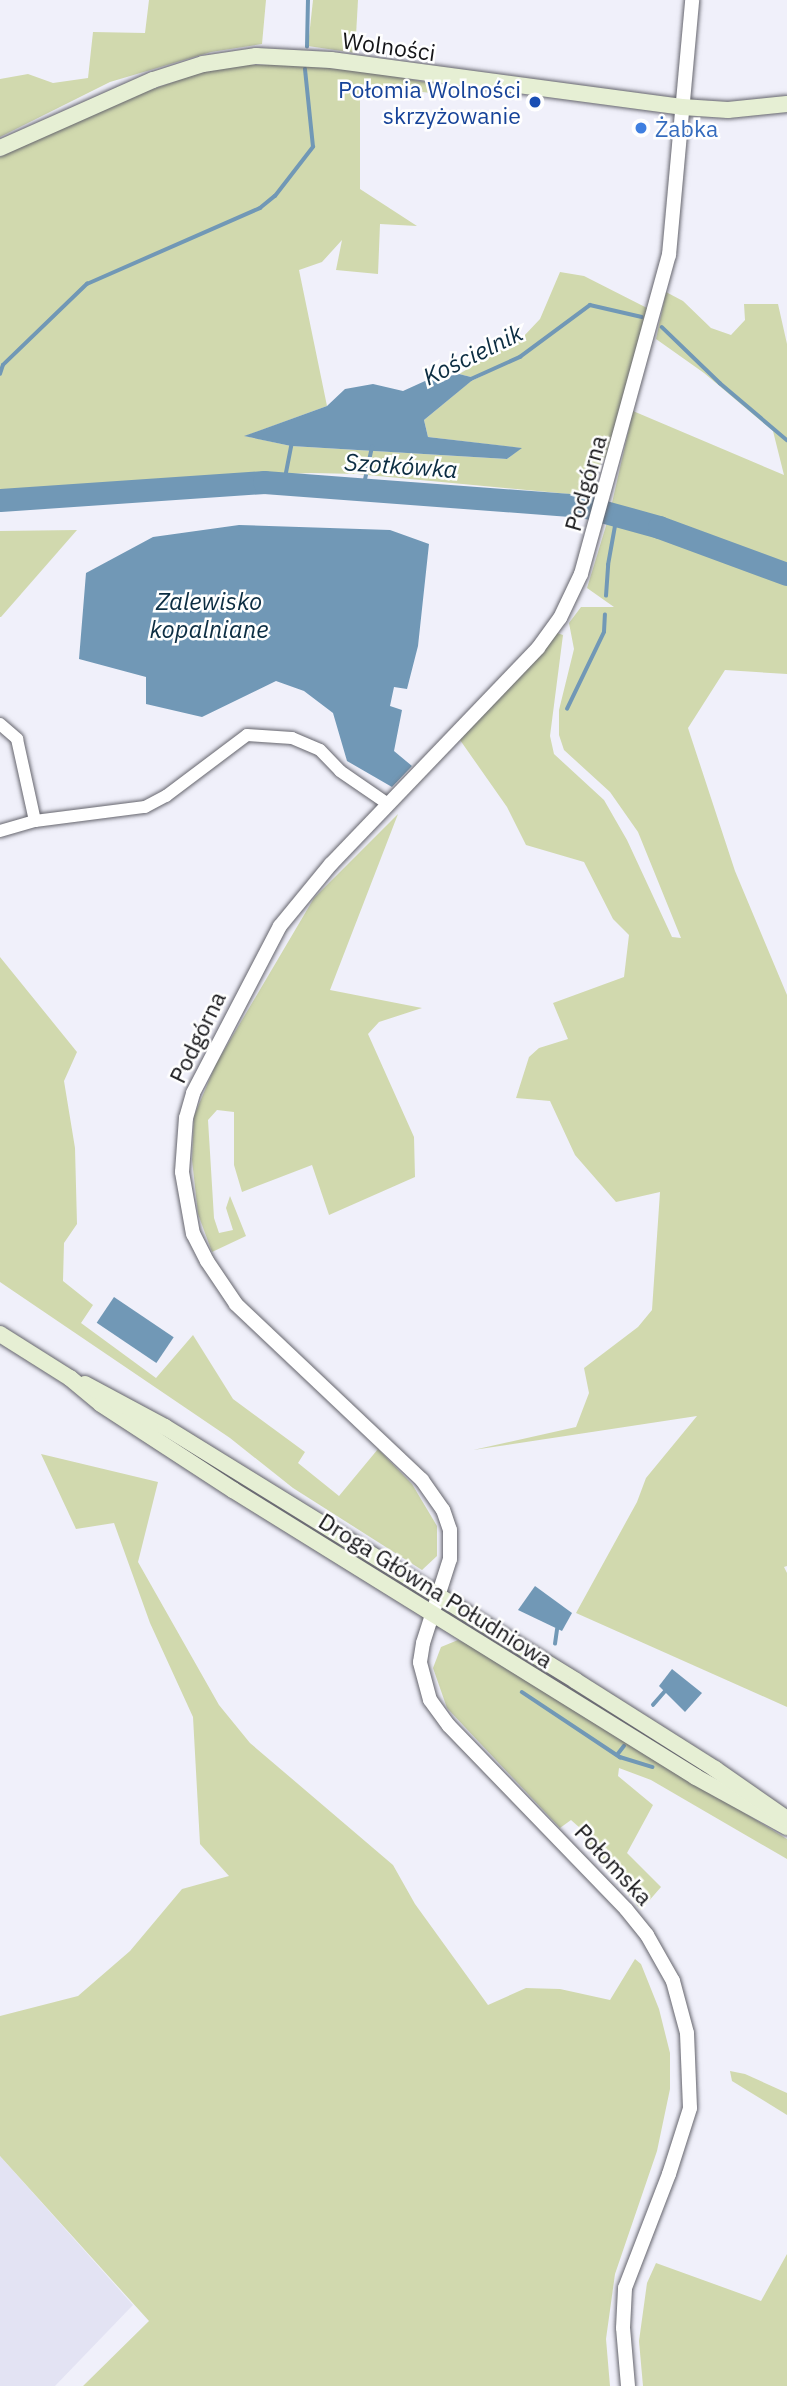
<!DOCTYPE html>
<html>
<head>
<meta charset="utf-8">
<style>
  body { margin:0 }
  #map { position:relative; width:787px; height:2386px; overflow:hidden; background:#f0f0fa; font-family:"IBM Plex Sans",sans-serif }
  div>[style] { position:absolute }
  .built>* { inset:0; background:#e3e3f3 }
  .green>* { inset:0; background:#d1d9ae }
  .water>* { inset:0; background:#7198b6; transform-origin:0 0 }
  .stream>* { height:3.5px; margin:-1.75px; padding:0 1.75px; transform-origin:1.75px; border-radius:1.75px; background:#7198b6 }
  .river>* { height:23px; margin:-11.5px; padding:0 11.5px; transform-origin:11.5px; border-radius:11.5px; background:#7198b6 }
  .roads { filter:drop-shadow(0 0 2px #65656d) drop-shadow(0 0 2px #65656d) }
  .minor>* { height:12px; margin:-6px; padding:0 6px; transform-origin:6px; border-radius:6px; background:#fff }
  .tertiary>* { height:14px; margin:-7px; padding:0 7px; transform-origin:7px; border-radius:7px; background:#fff }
  .secondary>* { height:16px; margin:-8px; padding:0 8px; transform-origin:8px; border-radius:8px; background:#e6efd4 }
  .dots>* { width:19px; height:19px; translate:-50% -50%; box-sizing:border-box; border:4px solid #fff; border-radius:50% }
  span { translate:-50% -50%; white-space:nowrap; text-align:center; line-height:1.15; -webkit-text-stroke:5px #fff; paint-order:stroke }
  .street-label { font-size:23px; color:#151518 }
  .transit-label { font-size:23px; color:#164399 }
  .right { translate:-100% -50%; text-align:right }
  .shop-label { font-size:23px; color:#366cbe }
  .left { translate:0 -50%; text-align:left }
  .water-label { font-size:24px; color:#0c2d42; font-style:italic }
</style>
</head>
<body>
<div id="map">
  <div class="built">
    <i style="clip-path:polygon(0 2156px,133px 2305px,55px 2386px,0 2386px)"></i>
  </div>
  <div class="green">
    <i style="clip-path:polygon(149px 0,266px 0,262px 44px,211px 52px,110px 82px,0 137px,0 79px,28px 74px,53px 83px,88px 78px,93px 32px,145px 33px)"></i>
    <i style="clip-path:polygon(313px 0,358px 0,355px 53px,308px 46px)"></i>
    <i style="clip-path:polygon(236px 65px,300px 65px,374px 73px,453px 87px,454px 96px,360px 84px,360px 189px,417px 226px,380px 224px,378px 274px,336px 270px,342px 240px,322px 262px,299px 270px,327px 406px,245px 436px,291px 446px,507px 459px,521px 448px,428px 437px,424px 420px,471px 381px,484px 375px,475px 378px,459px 374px,523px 337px,540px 319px,560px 272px,584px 276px,649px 309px,609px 452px,581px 492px,569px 494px,357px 474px,311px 473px,112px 482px,0 493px,0 157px,111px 104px,196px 74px)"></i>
    <i style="clip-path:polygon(666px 292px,683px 301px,711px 328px,731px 335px,745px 320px,744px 304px,778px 304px,787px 344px,787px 674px,725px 670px,688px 728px,735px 871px,787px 995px,787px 1566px,784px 1567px,787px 1573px,787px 1707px,576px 1613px,637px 1502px,646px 1478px,697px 1416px,473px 1450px,576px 1427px,589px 1393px,584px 1368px,638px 1327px,652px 1310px,660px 1192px,616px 1202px,575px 1155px,550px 1101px,516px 1098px,529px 1057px,539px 1048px,568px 1039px,553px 1003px,624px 977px,629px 935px,613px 919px,584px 862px,526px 845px,507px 807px,460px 740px,557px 633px,563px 635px,550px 736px,554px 754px,604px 800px,627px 840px,672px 937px,681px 938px,638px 832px,610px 792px,564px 750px,559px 735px,559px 710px,574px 649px,569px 623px,581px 607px,614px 607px,587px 588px,609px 516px,633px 411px,784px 475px,773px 431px,704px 373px,656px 339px)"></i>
    <i style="clip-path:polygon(77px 530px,1px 617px,0 617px,0 531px)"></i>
    <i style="clip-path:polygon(398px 814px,330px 990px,422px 1008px,379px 1022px,368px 1034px,414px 1137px,415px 1177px,329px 1215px,312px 1165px,242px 1192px,234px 1165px,234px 1112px,217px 1110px,208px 1120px,214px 1218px,219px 1233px,233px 1230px,226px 1208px,230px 1196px,246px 1236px,212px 1252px,198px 1214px,192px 1160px,194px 1116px,216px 1064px,314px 898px)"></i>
    <i style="clip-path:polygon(0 957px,77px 1052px,64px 1081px,75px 1148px,77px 1224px,64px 1243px,63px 1281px,93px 1305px,81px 1323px,156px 1378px,193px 1335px,233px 1399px,305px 1452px,298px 1463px,339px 1496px,378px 1449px,412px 1484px,437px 1526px,437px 1556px,422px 1570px,293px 1488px,230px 1438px,0 1282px)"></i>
    <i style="clip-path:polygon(41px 1454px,158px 1482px,138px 1562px,219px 1705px,250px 1743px,393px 1865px,415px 1904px,488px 2005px,526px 1988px,560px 1989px,610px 2000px,635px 1959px,641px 1964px,659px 2009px,670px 2053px,670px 2089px,657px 2151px,615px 2274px,606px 2339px,610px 2386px,83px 2386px,149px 2321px,0 2156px,0 2016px,78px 1996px,130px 1951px,182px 1889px,229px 1876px,200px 1844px,193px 1717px,150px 1623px,114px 1523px,76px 1529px)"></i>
    <i style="clip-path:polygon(458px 1640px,475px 1648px,787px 1839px,787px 1859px,651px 1780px,619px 1768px,618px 1776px,653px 1805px,627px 1853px,661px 1887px,641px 1910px,623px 1888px,629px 1876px,621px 1870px,610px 1874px,588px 1848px,580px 1828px,571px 1820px,560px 1828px,447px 1708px,433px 1668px,441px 1647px)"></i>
    <i style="clip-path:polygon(730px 2071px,745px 2074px,787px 2093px,787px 2115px,732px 2081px)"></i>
    <i style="clip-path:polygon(787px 2254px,787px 2386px,643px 2386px,639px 2341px,647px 2283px,656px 2263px,761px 2301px)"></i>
  </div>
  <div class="water">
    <i style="clip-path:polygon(459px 374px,475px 378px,424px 420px,428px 437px,522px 448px,507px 459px,291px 446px,244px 436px,327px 406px,345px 389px,373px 384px,403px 391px,425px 381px)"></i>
    <i style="clip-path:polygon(239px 525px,390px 530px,429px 544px,418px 646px,407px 689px,394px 687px,390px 706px,402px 710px,394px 751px,412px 766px,392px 787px,347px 761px,333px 713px,304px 691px,276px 681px,202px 717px,146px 704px,146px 677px,79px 659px,86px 573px,153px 537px)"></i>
    <i style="left:114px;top:1297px;width:72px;height:31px;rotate:34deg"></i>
    <i style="clip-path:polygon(535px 1586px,572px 1613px,562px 1631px,518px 1610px)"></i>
    <i style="clip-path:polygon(672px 1669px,702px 1693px,685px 1712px,659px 1686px)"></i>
  </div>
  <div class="stream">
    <i style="left:307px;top:47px;width:47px;rotate:-88.8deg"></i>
    <i style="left:662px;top:327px;width:81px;rotate:44deg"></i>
    <i style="left:720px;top:383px;width:88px;rotate:40.4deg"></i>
    <i style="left:0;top:374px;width:9px;rotate:-72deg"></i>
    <i style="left:3px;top:365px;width:117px;rotate:-44deg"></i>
    <i style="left:87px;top:284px;width:189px;rotate:-23.7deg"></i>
    <i style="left:260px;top:208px;width:19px;rotate:-39deg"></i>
    <i style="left:275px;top:196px;width:62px;rotate:-52.2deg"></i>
    <i style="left:313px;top:147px;width:78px;rotate:-95.9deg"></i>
    <i style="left:471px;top:379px;width:54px;rotate:-24.2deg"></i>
    <i style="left:520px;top:357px;width:87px;rotate:-36.6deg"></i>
    <i style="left:590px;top:305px;width:53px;rotate:13deg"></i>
    <i style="left:284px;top:483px;width:38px;rotate:-79deg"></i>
    <i style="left:363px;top:489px;width:43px;rotate:-77.9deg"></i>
    <i style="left:606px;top:596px;width:31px;rotate:-86deg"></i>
    <i style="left:608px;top:565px;width:51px;rotate:-79.8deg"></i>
    <i style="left:567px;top:709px;width:85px;rotate:-64.3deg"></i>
    <i style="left:604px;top:632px;width:17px;rotate:-87deg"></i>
    <i style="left:555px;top:1644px;width:15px;rotate:-82deg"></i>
    <i style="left:522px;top:1692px;width:118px;rotate:33.6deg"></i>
    <i style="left:620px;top:1757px;width:34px;rotate:17deg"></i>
    <i style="left:653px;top:1705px;width:18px;rotate:-49deg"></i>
    <i style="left:617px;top:1755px;width:11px;rotate:-52deg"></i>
  </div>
  <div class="river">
    <i style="left:0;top:500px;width:265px;rotate:-3.9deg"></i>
    <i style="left:264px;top:482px;width:320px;rotate:4.3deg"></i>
    <i style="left:583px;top:506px;width:79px;rotate:15.4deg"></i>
    <i style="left:659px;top:527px;width:136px;rotate:20.2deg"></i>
  </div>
  <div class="roads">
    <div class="minor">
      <i style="left:0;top:724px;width:23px;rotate:41deg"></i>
      <i style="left:17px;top:739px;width:84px;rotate:77.6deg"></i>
      <i style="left:0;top:831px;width:36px;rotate:-16deg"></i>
      <i style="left:35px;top:821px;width:111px;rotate:-7.3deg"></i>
      <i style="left:145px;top:807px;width:24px;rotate:-28deg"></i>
      <i style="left:166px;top:796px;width:101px;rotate:-37deg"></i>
      <i style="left:247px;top:735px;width:45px;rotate:3.8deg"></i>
      <i style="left:292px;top:738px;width:30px;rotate:23deg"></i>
      <i style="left:320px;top:750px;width:29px;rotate:46deg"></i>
      <i style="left:340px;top:771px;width:58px;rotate:34.5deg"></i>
    </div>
    <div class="tertiary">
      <i style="left:628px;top:2386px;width:58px;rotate:-94.9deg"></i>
      <i style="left:623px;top:2328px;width:40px;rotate:-87.1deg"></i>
      <i style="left:625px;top:2288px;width:122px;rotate:-68.9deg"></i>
      <i style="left:669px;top:2174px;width:69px;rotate:-72.3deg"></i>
      <i style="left:690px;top:2108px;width:75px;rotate:-92.3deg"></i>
      <i style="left:687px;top:2033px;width:54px;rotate:-105.1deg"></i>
      <i style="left:673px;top:1981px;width:53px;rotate:-119.5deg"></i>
      <i style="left:647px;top:1935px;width:33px;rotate:-129deg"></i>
      <i style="left:626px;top:1909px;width:255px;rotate:-134deg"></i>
      <i style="left:449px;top:1726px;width:32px;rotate:-126deg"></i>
      <i style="left:430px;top:1700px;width:39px;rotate:-105deg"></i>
      <i style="left:420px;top:1662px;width:19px;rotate:-81deg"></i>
      <i style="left:423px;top:1643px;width:88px;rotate:-72.2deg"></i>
      <i style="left:450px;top:1559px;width:29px;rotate:-90deg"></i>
      <i style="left:450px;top:1530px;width:21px;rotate:-109deg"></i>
      <i style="left:443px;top:1510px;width:37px;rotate:-125deg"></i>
      <i style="left:422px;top:1480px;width:256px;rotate:-136.6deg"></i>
      <i style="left:236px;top:1304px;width:52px;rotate:-124deg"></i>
      <i style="left:207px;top:1261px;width:30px;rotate:-117deg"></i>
      <i style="left:193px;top:1234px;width:63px;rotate:-100.1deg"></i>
      <i style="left:182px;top:1172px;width:54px;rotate:-85.8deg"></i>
      <i style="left:186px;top:1118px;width:26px;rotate:-74deg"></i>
      <i style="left:193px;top:1093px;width:188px;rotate:-62.5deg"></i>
      <i style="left:280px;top:926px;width:80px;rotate:-50.6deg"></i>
      <i style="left:331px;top:864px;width:299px;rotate:-46.2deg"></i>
      <i style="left:538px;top:648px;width:37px;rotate:-54deg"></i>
      <i style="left:560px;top:618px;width:49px;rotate:-64.5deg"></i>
      <i style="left:581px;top:574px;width:331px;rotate:-74.6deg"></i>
      <i style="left:669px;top:255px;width:256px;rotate:-84.8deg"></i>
    </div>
    <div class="secondary">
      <i style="left:0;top:148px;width:167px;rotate:-24deg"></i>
      <i style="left:153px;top:80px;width:52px;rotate:-17.7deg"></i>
      <i style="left:203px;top:64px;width:54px;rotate:-8.6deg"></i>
      <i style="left:256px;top:56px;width:75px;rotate:3.1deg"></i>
      <i style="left:331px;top:60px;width:354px;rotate:7.6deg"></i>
      <i style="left:682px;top:107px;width:46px;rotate:3.7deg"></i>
      <i style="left:728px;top:110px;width:59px;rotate:-5.8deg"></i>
      <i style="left:0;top:1334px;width:83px;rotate:32.2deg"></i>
      <i style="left:70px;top:1378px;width:40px;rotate:40deg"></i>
      <i style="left:101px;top:1404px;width:158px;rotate:33.1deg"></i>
      <i style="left:233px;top:1490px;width:545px;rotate:31.79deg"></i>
      <i style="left:696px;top:1777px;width:104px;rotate:28.8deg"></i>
      <i style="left:85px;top:1384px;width:91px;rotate:28.3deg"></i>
      <i style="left:165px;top:1427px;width:483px;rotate:31.7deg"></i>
      <i style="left:576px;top:1681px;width:165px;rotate:32.3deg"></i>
      <i style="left:715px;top:1769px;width:88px;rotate:34.8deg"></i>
    </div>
  </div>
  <div class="dots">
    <i style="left:535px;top:102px;background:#1a4fb4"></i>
    <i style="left:641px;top:128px;background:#3f7fe0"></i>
  </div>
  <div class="street-label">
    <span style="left:389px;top:46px;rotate:8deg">Wolności</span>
    <span style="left:585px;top:483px;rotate:-74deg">Podgórna</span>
    <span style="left:197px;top:1037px;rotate:-64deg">Podgórna</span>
    <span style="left:436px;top:1590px;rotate:32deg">Droga Główna Południowa</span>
    <span style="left:614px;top:1864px;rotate:47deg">Połomska</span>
  </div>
  <div class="transit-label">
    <span class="right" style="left:521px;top:102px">Połomia Wolności<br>skrzyżowanie</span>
  </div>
  <div class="shop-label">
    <span class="left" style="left:655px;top:128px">Żabka</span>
  </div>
  <div class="water-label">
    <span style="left:473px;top:355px;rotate:-26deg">Kościelnik</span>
    <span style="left:401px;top:466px;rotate:4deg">Szotkówka</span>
    <span style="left:209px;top:616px">Zalewisko<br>kopalniane</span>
  </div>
</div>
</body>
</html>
